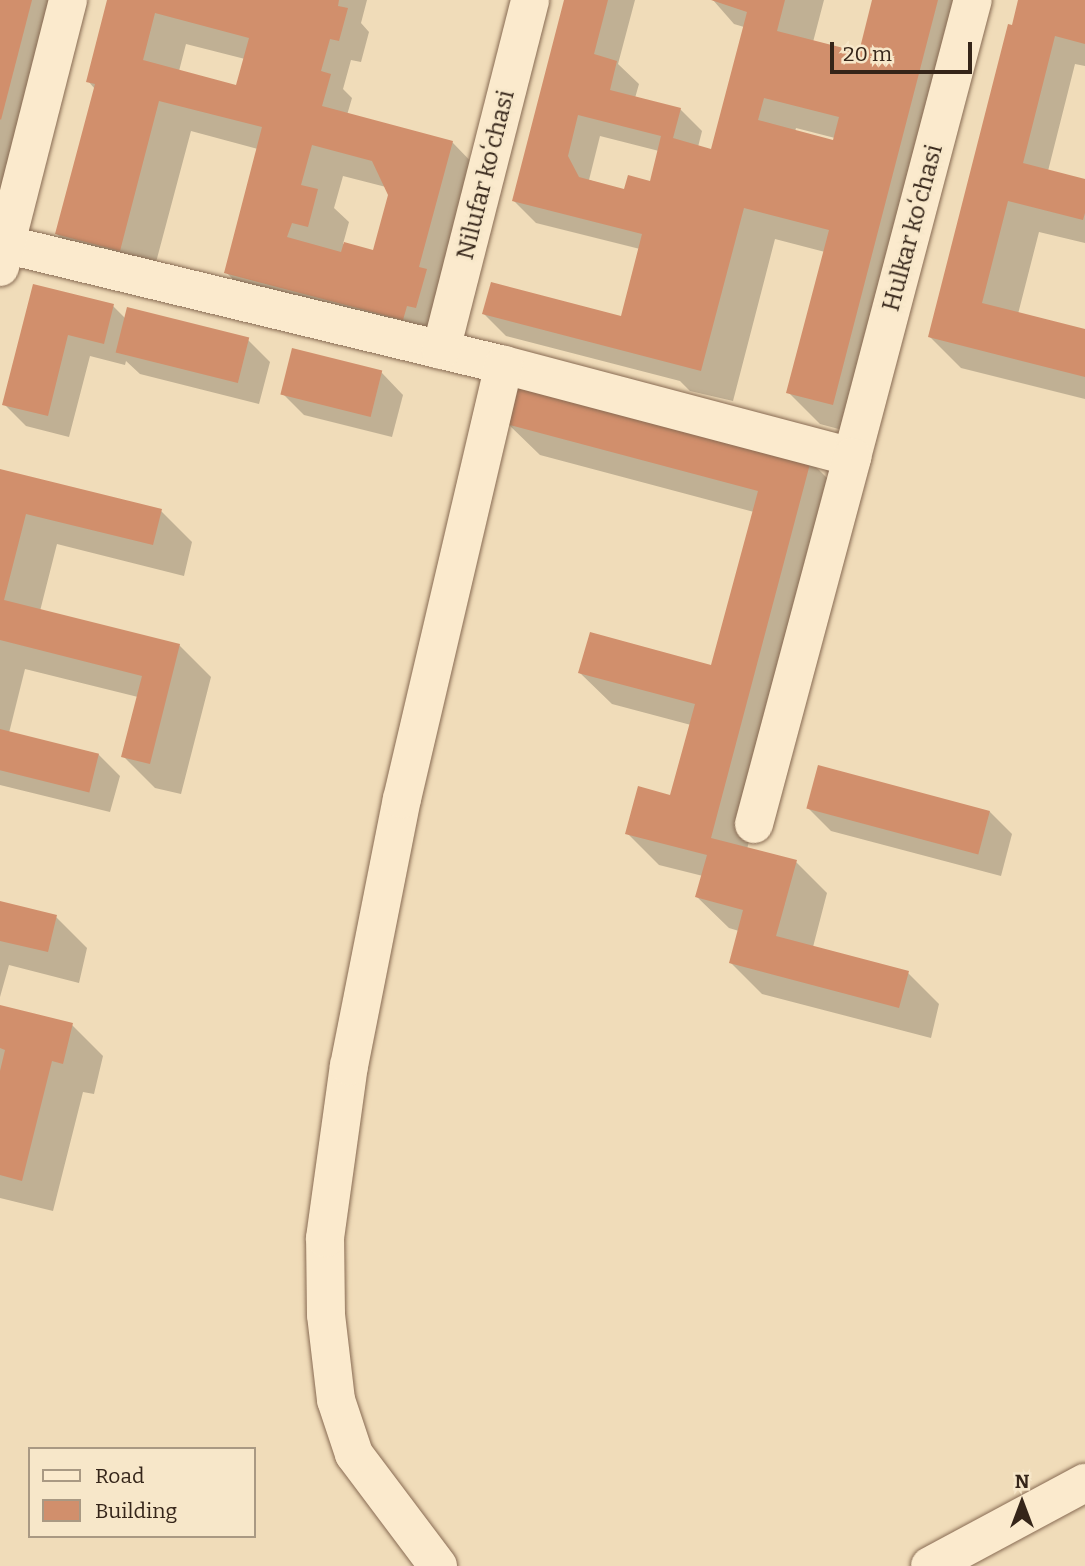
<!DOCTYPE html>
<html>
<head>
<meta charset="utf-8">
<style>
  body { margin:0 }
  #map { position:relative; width:1085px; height:1566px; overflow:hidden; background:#f0dcb9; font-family:Bitter,serif }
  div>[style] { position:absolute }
  .shadow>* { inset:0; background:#0003 }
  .building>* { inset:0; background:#d18f6c; transform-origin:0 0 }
  .roads { filter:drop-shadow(0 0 2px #886b53) drop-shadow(0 0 2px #886b53) }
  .minor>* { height:38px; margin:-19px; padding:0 19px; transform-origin:19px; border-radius:19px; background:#fbeacd }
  span { translate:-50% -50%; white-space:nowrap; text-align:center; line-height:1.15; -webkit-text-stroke:5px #f7e7c9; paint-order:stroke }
  .street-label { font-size:24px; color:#352519 }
  .legend { position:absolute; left:28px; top:1447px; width:228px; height:91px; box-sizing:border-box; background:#f7e7c9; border:2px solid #a99983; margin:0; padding:9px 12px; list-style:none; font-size:21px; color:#352519 }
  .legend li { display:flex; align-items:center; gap:14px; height:35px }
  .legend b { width:35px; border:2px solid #a99983 }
  .north { position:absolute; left:987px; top:1468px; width:70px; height:70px; -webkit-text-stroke:5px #f7e7c9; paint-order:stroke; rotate:0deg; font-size:19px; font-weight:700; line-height:28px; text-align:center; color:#352519 }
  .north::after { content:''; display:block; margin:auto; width:24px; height:32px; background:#352519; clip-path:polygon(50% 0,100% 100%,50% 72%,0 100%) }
  .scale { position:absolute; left:830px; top:42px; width:142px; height:32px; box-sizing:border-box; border:4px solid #352519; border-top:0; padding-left:9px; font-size:21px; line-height:24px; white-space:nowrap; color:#352519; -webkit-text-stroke:5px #f7e7c9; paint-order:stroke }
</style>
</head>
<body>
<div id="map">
  <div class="shadow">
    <i style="clip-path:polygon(0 0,71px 0,0 214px)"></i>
    <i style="clip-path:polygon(evenodd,109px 0,367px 0,361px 23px,369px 32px,361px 62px,351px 60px,343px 89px,352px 98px,347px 115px,452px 142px,483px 174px,438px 336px,257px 304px,226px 272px,258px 149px,191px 131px,151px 281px,88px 265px,57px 234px,95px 89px,88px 81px,109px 0,186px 44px,245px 59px,237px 87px,179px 71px,186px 44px,109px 0,343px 176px,386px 187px,390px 195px,374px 252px,343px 244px,349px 222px,334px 208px,343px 176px)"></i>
    <i style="clip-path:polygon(evenodd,566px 0,635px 0,618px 64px,639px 84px,635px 98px,680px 109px,702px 131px,698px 147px,712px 152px,744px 27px,734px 24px,713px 0,824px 0,813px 42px,860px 54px,874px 0,978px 0,865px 436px,820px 424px,788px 392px,825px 252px,775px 239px,733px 401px,690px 391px,680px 381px,506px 336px,484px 314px,622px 318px,640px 249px,536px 223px,514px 201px,566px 0,796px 128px,835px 138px,834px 142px,795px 132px,796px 128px,566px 0,600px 136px,659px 151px,651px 183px,625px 191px,589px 180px,600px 136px)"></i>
    <i style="clip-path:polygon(1020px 0,1085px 0,1085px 66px,1075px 64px,1048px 171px,1085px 180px,1085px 243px,1039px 232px,1018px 314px,1085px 331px,1085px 399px,961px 368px,930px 337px)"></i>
    <i style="clip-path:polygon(34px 286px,113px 306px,126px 319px,248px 340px,270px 362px,259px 404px,140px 374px,126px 361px,125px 365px,90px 356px,69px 437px,26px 426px,4px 404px)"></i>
    <i style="clip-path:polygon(381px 372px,403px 395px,392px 437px,304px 415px,282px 393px)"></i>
    <i style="clip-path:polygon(508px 424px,810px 461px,842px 493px,747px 849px,796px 862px,827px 893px,813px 947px,908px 973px,939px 1004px,931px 1038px,762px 994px,731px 963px,739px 931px,729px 928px,697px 897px,703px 876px,659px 865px,627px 833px,672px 797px,691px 725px,612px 704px,580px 673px,713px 667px,754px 512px,540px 455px)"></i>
    <i style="clip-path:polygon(0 471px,161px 511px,192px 542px,184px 576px,57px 544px,40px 611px,179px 645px,211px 677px,181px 794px,155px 788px,123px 756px,138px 697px,25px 669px,9px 733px,98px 754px,120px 776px,110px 812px,0 785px)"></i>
    <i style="clip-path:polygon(809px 809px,990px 812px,1012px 834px,1001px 876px,831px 831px)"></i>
    <i style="clip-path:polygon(0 903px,56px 917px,87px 948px,79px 983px,9px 965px,0 997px)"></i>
    <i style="clip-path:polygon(0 1007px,72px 1025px,103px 1056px,94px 1094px,83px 1092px,53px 1211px,0 1198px)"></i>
  </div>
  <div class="building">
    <i style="clip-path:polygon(0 0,32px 0,1px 120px,0 119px)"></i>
    <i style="clip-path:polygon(evenodd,107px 0,339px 0,338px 6px,348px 8px,339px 41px,330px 39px,321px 71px,331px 74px,322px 106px,453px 141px,419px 267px,427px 269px,416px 308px,407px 306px,403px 320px,224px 273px,262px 127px,159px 101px,120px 251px,55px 234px,95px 84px,86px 82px,107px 0,155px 13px,249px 38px,236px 85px,143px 60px,155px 13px,107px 0,312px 145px,372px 161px,388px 195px,373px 250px,344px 242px,341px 252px,287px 237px,292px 223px,308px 227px,318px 189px,301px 185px,312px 145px)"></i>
    <i style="clip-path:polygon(evenodd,564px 0,608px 0,594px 54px,617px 61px,610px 90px,681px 108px,673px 138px,711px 149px,747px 12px,711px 0,785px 0,777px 31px,859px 52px,872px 0,938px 0,833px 405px,786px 393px,829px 230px,744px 208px,701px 371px,482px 314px,491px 282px,621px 316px,642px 234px,512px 201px,564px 0,764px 98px,839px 117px,833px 140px,758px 120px,764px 98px,564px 0,578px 115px,661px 136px,650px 181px,628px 175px,624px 189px,579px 177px,568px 156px,578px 115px)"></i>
    <i style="clip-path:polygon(1018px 0,1085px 0,1085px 44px,1055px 36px,1023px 163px,1085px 179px,1085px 213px,1083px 220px,1008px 201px,982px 303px,1085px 329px,1085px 377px,928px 337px,1008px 24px,1012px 25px)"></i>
    <i style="clip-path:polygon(33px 284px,114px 304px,104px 344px,68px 335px,48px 416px,2px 405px)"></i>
    <i style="left:127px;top:307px;width:126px;height:47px;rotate:14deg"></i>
    <i style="left:292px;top:348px;width:93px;height:48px;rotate:14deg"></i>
    <i style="clip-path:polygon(518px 382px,811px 460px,711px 838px,797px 860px,776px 936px,909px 971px,899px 1008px,729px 963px,743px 910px,695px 897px,707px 855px,625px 834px,638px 786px,670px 795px,695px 704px,578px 673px,590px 632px,711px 665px,758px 491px,506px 424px)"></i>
    <i style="clip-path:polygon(0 469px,162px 509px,153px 545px,26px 514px,4px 600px,180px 644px,150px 764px,121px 757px,142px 676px,0 640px)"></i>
    <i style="left:0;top:729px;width:102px;height:40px;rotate:14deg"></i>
    <i style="left:818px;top:765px;width:178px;height:45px;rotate:15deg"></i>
    <i style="clip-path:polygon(0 901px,57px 915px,48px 952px,0 941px)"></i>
    <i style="clip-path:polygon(0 1005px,73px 1023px,63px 1064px,52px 1061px,22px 1181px,0 1175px,0 1071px,5px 1050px,0 1048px)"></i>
  </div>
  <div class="roads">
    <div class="minor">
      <i style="left:0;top:243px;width:519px;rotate:13.61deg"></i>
      <i style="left:504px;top:365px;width:360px;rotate:14.8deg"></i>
      <i style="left:852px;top:457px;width:473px;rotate:-75.2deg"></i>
      <i style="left:0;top:267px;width:276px;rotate:-75.7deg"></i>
      <i style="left:441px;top:350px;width:361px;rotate:-75.7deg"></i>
      <i style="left:754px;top:824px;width:380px;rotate:-75deg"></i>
      <i style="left:438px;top:1566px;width:140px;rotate:-126.9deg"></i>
      <i style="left:354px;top:1454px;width:57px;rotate:-108.4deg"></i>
      <i style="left:336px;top:1400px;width:86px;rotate:-96.7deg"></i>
      <i style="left:326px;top:1315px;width:77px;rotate:-90.7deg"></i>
      <i style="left:325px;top:1238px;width:174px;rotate:-82.1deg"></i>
      <i style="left:349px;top:1066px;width:272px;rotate:-78.8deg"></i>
      <i style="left:402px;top:799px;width:446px;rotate:-76.8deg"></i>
      <i style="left:930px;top:1566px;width:176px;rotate:-28.2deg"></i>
    </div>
  </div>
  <div class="street-label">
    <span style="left:486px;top:175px;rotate:-76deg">Nilufar koʻchasi</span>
    <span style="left:913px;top:228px;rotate:-75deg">Hulkar koʻchasi</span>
  </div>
  <ul class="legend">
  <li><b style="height:9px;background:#fbeacd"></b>Road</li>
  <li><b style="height:19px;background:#d18f6c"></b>Building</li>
  </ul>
  <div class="north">N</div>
  <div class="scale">20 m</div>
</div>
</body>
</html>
